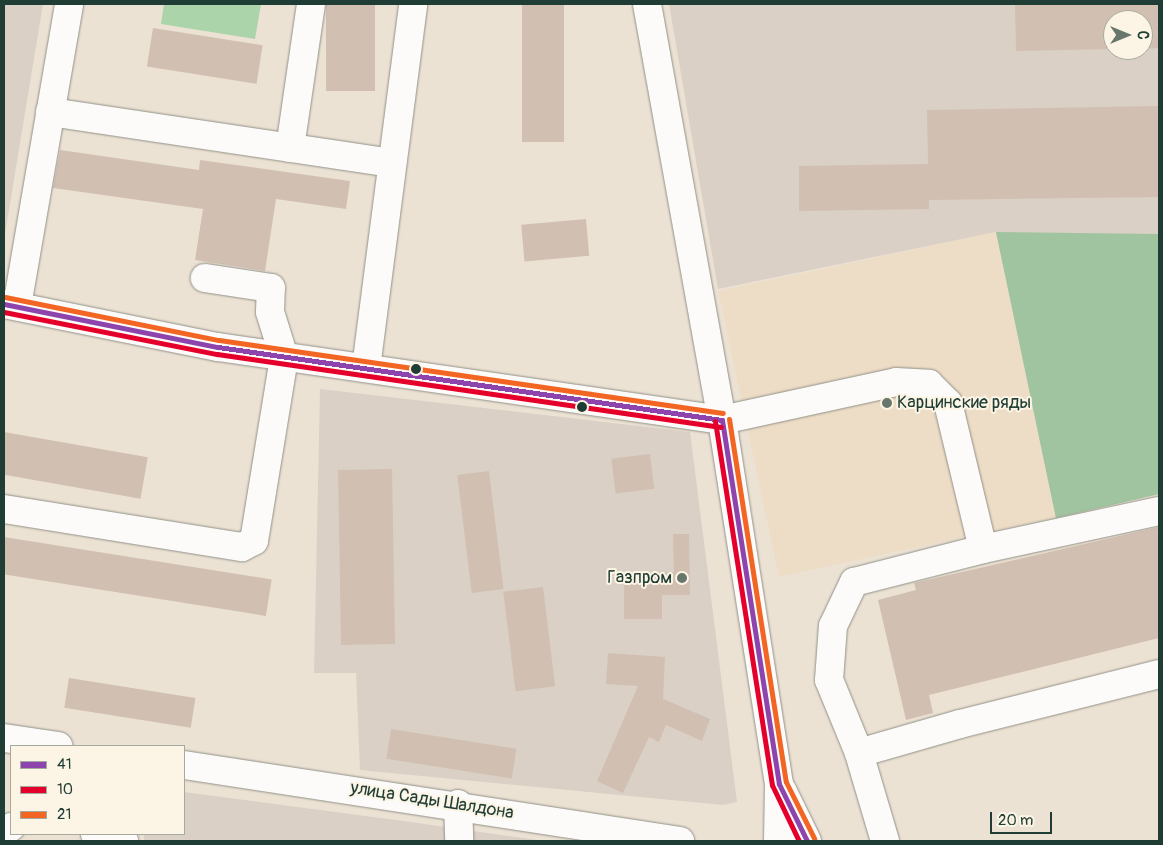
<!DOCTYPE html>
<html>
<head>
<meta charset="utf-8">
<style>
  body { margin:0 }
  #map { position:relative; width:1163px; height:845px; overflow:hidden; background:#ece2d4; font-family:Pangolin,sans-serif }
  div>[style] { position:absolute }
  .built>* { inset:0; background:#eddcc6; transform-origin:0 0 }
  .industrial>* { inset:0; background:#dad0c5 }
  .green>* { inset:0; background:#acd4ab }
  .forest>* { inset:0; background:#a0c4a0 }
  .building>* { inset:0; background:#d1bfb2; transform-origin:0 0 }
  .roads { filter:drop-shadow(0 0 1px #919188) drop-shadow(0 0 1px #919188) }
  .minor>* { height:28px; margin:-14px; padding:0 14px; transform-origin:14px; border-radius:14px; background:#fcfbf9 }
  .major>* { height:28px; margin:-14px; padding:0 14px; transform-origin:14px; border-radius:14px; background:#fcfbf9 }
  .bus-1>* { height:5px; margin:-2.5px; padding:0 2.5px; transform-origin:2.5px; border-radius:2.5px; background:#8e44ad }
  .bus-2>* { height:5px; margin:-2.5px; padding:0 2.5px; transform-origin:2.5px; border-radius:2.5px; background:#e4002b }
  .bus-3>* { height:5px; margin:-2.5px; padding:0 2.5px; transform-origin:2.5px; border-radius:2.5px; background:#f26522 }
  .dots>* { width:14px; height:14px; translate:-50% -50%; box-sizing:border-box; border:2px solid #fcf5e5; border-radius:50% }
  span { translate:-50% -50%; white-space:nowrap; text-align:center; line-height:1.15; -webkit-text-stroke:4px #fcf5e5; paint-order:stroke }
  .poi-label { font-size:18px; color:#1f3d34 }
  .left { translate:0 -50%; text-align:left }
  .right { translate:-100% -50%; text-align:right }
  .street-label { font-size:18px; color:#1f3d34 }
  .frame { position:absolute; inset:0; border:5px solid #1f3d34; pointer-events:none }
  .legend { position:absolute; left:10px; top:745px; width:175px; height:90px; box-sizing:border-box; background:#fcf5e5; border:1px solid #a4ab9e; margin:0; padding:6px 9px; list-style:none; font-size:15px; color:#1f3d34 }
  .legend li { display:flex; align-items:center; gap:10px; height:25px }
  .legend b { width:25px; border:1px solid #a4ab9e }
  .north { position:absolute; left:1103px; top:10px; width:50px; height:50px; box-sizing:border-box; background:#fcf5e5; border:1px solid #a4ab9e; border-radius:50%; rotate:90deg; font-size:14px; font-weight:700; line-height:20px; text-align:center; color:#1f3d34 }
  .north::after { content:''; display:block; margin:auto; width:18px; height:22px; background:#67776c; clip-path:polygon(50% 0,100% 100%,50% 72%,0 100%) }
  .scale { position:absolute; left:990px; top:812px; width:62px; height:22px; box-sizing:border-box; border:2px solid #1f3d34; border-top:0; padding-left:6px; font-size:15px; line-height:18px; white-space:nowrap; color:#1f3d34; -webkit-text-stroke:4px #fcf5e5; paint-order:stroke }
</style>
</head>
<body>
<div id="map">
  <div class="built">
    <i style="left:996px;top:232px;width:292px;height:284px;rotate:78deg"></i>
  </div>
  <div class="industrial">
    <i style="clip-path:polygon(4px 4px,43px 4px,5px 234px,4px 234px)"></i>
    <i style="clip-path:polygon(evenodd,669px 4px,1159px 4px,1159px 494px,1056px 518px,996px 232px,718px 289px,669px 4px,1113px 20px,1143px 20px,1143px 50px,1113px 50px,1113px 20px)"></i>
    <i style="clip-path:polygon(320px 389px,690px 432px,737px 802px,723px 805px,360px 770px,356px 673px,314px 673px)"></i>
    <i style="clip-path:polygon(184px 792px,411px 822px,544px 841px,144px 841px,144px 834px,184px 834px)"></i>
  </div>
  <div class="green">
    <i style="clip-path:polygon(164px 4px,261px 4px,255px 39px,161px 24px)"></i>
  </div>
  <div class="forest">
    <i style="clip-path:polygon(996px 232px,1159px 234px,1159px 494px,1056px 518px)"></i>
  </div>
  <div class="building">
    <i style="left:326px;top:4px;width:49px;height:87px"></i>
    <i style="left:522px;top:4px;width:42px;height:138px"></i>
    <i style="clip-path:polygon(1015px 4px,1159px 4px,1159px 48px,1143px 49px,1143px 20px,1113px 20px,1113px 49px,1016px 51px)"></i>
    <i style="left:153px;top:28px;width:111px;height:39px;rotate:9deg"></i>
    <i style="clip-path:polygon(1159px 106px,1159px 197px,929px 200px,929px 209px,799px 211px,799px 166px,928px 164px,927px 110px)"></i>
    <i style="clip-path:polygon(60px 150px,199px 170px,200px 160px,350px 181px,346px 209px,276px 199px,265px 271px,195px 260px,203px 209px,53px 188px)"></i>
    <i style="left:586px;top:219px;width:37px;height:65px;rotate:85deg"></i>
    <i style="left:4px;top:432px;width:146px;height:42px;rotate:10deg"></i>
    <i style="left:650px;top:454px;width:35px;height:39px;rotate:83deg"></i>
    <i style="left:392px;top:469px;width:175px;height:54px;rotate:89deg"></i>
    <i style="left:489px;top:471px;width:119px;height:32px;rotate:83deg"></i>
    <i style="clip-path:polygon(1159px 527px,1159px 638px,929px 695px,933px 713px,906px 720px,878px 600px,916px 590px,914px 583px)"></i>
    <i style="clip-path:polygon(673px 534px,689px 534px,690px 595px,662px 595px,662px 619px,624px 619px,624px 573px,674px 572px)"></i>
    <i style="left:4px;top:537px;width:271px;height:37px;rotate:9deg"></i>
    <i style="left:543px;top:587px;width:100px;height:40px;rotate:83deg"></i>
    <i style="clip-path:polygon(608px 653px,665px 657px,663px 699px,710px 719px,702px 741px,666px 725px,659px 742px,649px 737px,623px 793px,597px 781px,638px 686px,606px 684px)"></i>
    <i style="left:69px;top:678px;width:128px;height:30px;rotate:9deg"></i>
    <i style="left:391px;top:729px;width:127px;height:30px;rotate:9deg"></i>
  </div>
  <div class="roads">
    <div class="minor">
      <i style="left:50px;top:112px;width:346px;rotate:8.5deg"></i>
      <i style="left:290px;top:148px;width:146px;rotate:-81.7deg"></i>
      <i style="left:4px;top:304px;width:218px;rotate:11.4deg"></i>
      <i style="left:218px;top:347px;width:509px;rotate:8.24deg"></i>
      <i style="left:722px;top:420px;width:178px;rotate:-12.3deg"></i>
      <i style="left:896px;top:382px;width:33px;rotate:3deg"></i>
      <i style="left:929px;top:384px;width:27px;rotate:45deg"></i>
      <i style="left:948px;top:403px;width:150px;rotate:76.5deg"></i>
      <i style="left:17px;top:306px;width:306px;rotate:-80.2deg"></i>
      <i style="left:366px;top:368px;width:367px;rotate:-82.6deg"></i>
      <i style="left:4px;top:509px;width:241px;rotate:9.1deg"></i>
      <i style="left:242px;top:547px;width:13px;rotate:-27deg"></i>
      <i style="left:254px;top:541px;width:186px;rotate:-80.7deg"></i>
      <i style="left:284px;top:357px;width:47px;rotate:-107.3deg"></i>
      <i style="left:270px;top:312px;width:24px;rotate:-88deg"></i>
      <i style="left:271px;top:288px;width:67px;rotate:-171.4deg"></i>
      <i style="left:4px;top:738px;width:55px;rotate:8.4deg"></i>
      <i style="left:859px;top:753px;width:105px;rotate:-16deg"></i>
      <i style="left:960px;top:724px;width:205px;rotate:-14.1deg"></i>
      <i style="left:184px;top:765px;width:502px;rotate:8.71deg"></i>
      <i style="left:458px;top:804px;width:37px;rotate:88deg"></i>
      <i style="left:4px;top:832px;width:9px;rotate:-36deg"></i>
      <i style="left:95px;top:834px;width:30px;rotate:14deg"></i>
      <i style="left:885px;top:841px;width:92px;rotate:-106.5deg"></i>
      <i style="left:859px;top:753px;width:79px;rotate:-112.3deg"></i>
      <i style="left:829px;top:680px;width:54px;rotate:-85.8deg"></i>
      <i style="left:833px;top:626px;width:49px;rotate:-64.5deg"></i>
      <i style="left:854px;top:582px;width:133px;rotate:-14.3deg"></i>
      <i style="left:983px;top:549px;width:180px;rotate:-12.2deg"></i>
    </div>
    <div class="major">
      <i style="left:647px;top:4px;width:423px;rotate:79.8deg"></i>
      <i style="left:722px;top:420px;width:368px;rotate:81.1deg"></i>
      <i style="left:779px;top:784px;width:57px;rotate:91deg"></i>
      <i style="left:782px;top:790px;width:57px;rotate:63.9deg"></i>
    </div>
  </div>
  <div class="bus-1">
    <i style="left:4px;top:304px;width:218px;rotate:11.4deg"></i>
    <i style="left:218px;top:347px;width:509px;rotate:8.24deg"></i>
    <i style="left:722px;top:420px;width:368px;rotate:81.1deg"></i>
    <i style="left:779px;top:784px;width:64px;rotate:63.8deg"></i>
  </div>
  <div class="bus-2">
    <i style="left:4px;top:312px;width:217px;rotate:11.2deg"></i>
    <i style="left:217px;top:354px;width:509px;rotate:8.24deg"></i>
    <i style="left:715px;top:421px;width:368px;rotate:81.1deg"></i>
    <i style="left:772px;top:785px;width:62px;rotate:64.3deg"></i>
  </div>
  <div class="bus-3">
    <i style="left:5px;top:297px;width:218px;rotate:11.4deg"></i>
    <i style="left:219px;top:340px;width:509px;rotate:8.24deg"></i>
    <i style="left:729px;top:419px;width:367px;rotate:81.1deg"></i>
    <i style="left:786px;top:782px;width:63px;rotate:63.4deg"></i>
  </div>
  <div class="dots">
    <i style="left:416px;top:369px;background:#1f3d34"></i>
    <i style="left:887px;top:403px;background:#67776c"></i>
    <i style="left:582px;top:407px;background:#1f3d34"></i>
    <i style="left:682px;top:578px;background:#67776c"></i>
  </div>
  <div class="poi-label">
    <span class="left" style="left:897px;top:403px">Карцинские ряды</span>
    <span class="right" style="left:672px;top:578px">Газпром</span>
  </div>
  <div class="street-label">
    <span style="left:432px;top:801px;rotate:9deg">улица Сады Шалдона</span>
  </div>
  <div class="frame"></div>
  <ul class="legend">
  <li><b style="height:6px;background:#8e44ad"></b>41</li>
  <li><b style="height:6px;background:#e4002b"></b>10</li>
  <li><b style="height:6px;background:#f26522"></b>21</li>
  </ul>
  <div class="north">С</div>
  <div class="scale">20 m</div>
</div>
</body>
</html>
